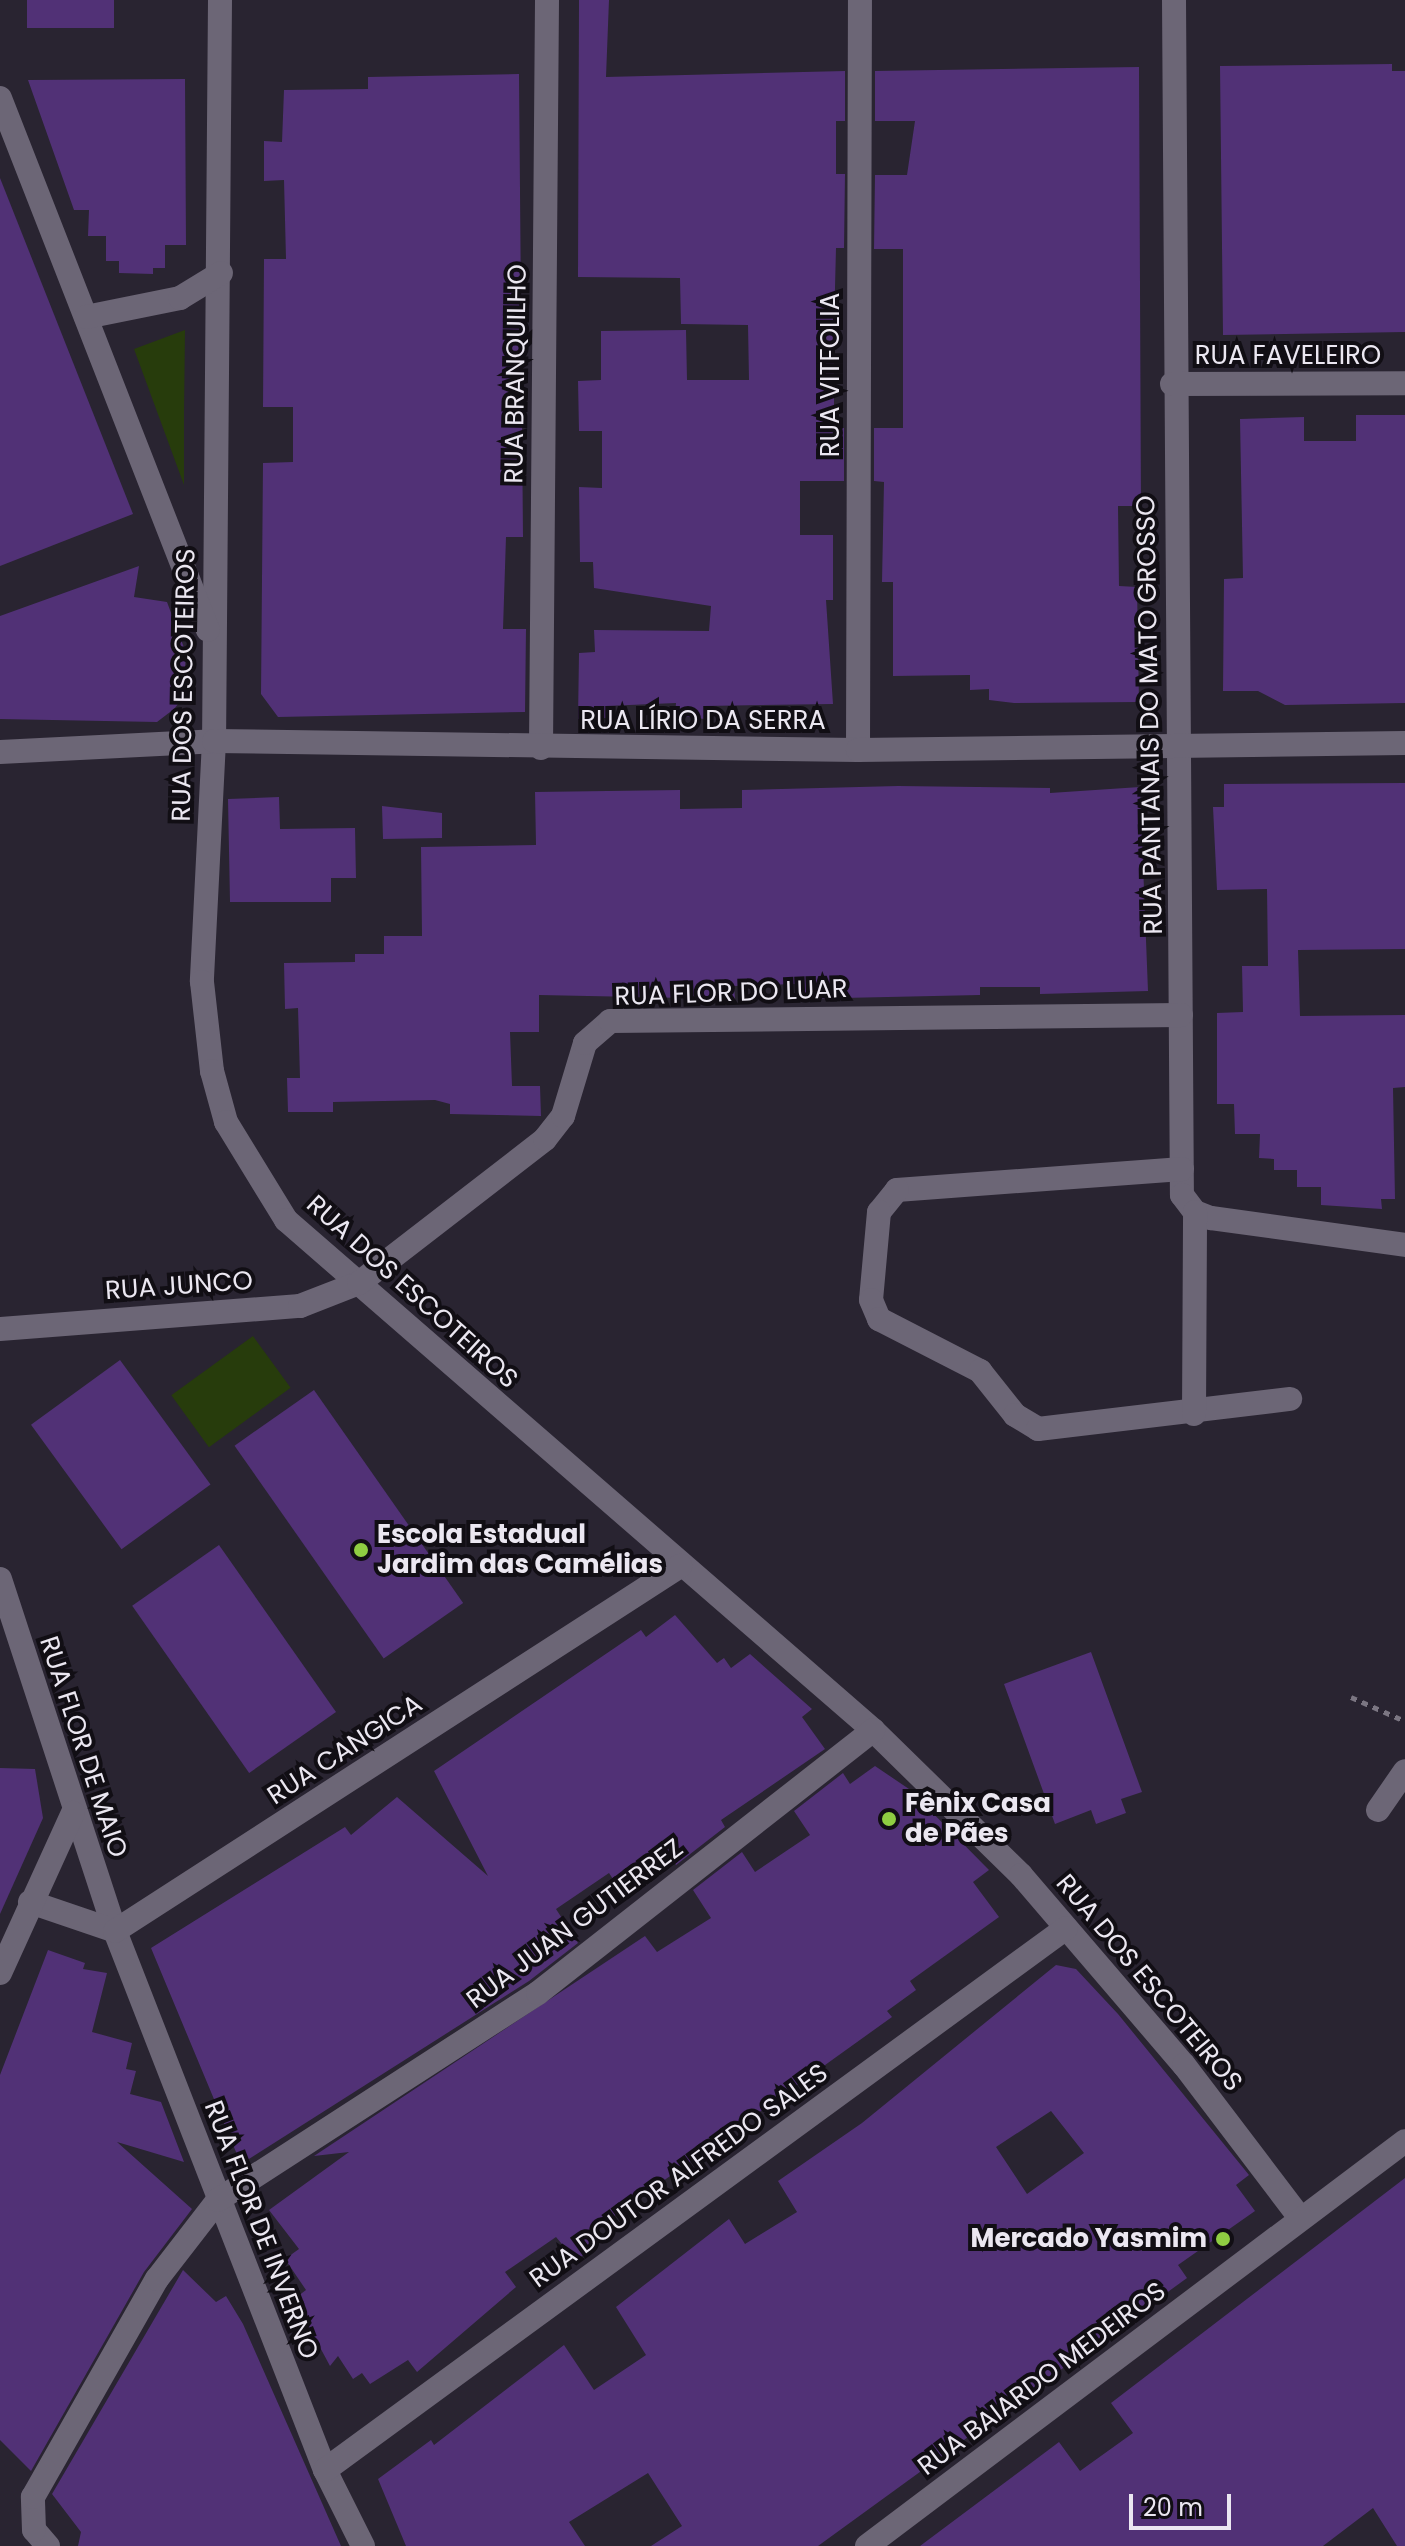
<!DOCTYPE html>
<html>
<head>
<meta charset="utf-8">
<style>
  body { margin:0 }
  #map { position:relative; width:1405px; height:2546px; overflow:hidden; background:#292431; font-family:Poppins,sans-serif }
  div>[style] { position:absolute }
  .green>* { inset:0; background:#273c0c; transform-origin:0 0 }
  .building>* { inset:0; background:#513176; transform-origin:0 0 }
  .path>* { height:5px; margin-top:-2.5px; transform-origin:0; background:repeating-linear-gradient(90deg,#7b7682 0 6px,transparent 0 12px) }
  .minor>* { height:24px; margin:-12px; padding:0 12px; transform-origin:12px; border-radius:12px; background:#6c6676 }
  .dots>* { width:22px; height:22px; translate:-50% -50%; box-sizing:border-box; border:4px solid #110e14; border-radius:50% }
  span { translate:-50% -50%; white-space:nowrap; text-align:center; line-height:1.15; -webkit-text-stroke:8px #110e14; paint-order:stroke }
  .street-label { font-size:26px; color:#ebe7f1 }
  .poi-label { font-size:26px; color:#ebe7f1; font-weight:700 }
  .left { translate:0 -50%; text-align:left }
  .right { translate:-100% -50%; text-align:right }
  .scale { position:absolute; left:1129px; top:2494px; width:102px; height:36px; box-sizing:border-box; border:4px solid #ebe7f1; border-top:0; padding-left:10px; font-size:24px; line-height:28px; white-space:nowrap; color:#ebe7f1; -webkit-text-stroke:6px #110e14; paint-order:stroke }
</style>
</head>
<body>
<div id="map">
  <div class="green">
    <i style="clip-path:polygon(185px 330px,184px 413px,184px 485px,134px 349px)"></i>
    <i style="left:253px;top:1336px;width:64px;height:101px;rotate:54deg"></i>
  </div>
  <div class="building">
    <i style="left:27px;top:0;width:87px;height:28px"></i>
    <i style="clip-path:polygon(579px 0,609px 0,606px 77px,845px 71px,845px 121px,836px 121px,836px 174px,845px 174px,844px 248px,836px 248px,834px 328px,834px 428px,844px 428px,844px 481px,800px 481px,800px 535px,833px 535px,833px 600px,826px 600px,833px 704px,704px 706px,704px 719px,675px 715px,676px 703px,606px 706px,606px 718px,578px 719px,579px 653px,595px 652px,594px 630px,709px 631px,711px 606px,594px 588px,593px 562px,580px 562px,579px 487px,602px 488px,602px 431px,579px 431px,578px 381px,601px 380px,601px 331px,686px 330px,687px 380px,749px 380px,748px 325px,681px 324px,680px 278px,578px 277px)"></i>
    <i style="clip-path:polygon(1392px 64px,1392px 71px,1405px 71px,1405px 332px,1223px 335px,1220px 66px)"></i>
    <i style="clip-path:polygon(1139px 67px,1141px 506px,1118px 506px,1119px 586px,1137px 587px,1139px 702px,1014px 703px,989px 700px,989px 689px,970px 690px,970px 675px,893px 676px,893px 582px,882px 582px,884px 482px,874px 481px,874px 428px,903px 428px,903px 249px,874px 249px,875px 175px,907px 175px,915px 121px,875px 121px,875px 71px)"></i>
    <i style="clip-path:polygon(519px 74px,523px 537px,506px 537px,503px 629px,526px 629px,525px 712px,278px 717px,261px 694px,263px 463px,293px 462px,293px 407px,263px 407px,264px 259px,286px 259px,284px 180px,264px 181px,264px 141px,282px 142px,284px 90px,368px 89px,368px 77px)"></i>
    <i style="clip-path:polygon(185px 79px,186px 245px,165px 245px,165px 268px,153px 268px,153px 274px,119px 273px,119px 261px,106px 261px,106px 236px,88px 236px,89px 210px,74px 210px,28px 80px)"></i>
    <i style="clip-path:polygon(0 178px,133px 514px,0 566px)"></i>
    <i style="clip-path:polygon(1356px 415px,1405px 415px,1405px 703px,1285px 705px,1258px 691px,1223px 691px,1224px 579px,1243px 578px,1240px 419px,1304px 417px,1304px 441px,1356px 441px)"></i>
    <i style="clip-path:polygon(139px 566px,134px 597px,167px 602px,186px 653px,183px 698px,174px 709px,157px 722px,0 719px,0 616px)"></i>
    <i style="clip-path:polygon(1405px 783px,1405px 949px,1298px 950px,1300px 1016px,1405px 1015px,1405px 1087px,1393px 1088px,1395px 1199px,1381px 1199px,1382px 1209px,1321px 1205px,1321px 1187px,1297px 1187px,1297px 1170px,1274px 1170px,1274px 1159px,1259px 1158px,1260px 1134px,1235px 1134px,1234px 1104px,1217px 1104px,1217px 1013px,1243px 1012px,1242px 966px,1268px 966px,1267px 889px,1217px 890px,1213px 807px,1224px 807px,1224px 784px)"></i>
    <i style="clip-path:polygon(898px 786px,1050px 788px,1050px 793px,1140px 787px,1148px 991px,1040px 994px,1040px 987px,980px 987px,980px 995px,796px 999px,796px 984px,734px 986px,735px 999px,539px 995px,539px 1032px,510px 1032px,512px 1086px,540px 1086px,541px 1116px,450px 1114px,450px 1104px,435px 1100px,333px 1102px,333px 1112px,288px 1112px,287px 1078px,300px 1078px,298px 1008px,285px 1009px,284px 963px,355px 962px,355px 954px,384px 954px,384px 936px,422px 936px,421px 847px,536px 845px,535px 792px,680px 790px,680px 809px,742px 808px,742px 790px)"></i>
    <i style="clip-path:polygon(279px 797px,280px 829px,355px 828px,356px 878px,331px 878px,331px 902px,230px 902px,228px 799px)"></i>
    <i style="clip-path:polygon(382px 806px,442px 813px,442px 838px,383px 839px)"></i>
    <i style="left:120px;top:1360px;width:154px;height:110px;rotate:54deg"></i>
    <i style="left:314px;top:1390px;width:260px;height:97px;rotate:55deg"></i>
    <i style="left:219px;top:1545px;width:204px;height:106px;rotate:55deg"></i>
    <i style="clip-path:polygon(675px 1615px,717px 1663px,724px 1658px,731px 1668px,750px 1654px,812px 1709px,802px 1717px,825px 1749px,721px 1820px,725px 1827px,676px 1865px,671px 1857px,622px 1893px,609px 1873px,556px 1909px,578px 1943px,529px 1981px,241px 2164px,151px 1948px,345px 1827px,351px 1835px,397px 1797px,488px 1876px,434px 1771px,641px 1630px,646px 1637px)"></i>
    <i style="clip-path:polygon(1091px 1652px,1142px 1792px,1121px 1799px,1126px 1813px,1096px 1824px,1091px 1810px,1055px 1824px,1004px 1684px)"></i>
    <i style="clip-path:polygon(875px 1766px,909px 1789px,989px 1870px,973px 1882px,999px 1917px,910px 1981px,916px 1990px,887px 2011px,892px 2017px,592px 2232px,599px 2242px,576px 2261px,556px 2237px,505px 2272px,516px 2287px,417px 2372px,408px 2360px,370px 2384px,362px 2373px,353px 2379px,338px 2356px,330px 2366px,294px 2299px,306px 2290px,285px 2259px,299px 2249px,269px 2210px,349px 2152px,314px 2156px,645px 1936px,657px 1952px,711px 1918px,693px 1890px,742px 1852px,755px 1872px,810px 1835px,794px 1811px,843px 1773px,850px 1784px)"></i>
    <i style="clip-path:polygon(0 1768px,35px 1769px,43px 1818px,0 1914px)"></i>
    <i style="clip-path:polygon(48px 1950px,85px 1963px,83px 1969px,107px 1973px,92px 2032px,132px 2043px,126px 2069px,136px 2071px,130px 2094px,161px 2102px,184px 2162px,117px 2142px,192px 2209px,144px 2272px,31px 2471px,0 2440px,0 2075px)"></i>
    <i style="clip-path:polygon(evenodd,1056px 1965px,1076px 1969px,1118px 2014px,1249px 2175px,1236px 2185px,1255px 2211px,1178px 2265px,1187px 2278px,818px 2546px,651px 2546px,682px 2526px,648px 2473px,569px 2522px,585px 2546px,406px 2546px,378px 2479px,431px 2440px,434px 2445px,564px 2345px,594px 2390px,646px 2355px,616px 2307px,729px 2219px,745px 2244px,797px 2212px,778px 2181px,862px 2123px,1056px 1965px,1051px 2111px,1084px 2153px,1027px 2194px,996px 2147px,1051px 2111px)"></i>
    <i style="clip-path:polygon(1405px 2178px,1405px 2546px,1397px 2546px,1373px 2508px,1323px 2546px,920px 2546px,1059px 2442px,1080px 2471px,1133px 2433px,1111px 2403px)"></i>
    <i style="clip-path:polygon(183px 2270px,216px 2302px,226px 2296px,243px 2324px,341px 2546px,78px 2546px,81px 2532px,52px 2494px)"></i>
  </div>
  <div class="path">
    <i style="left:1351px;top:1697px;width:59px;rotate:24deg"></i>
  </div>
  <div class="minor">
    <i style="left:220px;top:0;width:741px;rotate:90.46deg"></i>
    <i style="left:214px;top:741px;width:241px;rotate:92.9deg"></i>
    <i style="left:202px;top:982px;width:90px;rotate:83.6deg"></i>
    <i style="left:212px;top:1071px;width:53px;rotate:74.6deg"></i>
    <i style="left:226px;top:1122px;width:115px;rotate:58.5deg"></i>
    <i style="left:286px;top:1220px;width:778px;rotate:40.98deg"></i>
    <i style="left:873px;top:1730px;width:207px;rotate:44.4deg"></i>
    <i style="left:1021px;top:1875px;width:250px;rotate:49.4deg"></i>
    <i style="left:1184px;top:2065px;width:193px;rotate:52.8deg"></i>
    <i style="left:1174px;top:0;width:1195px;rotate:89.62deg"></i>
    <i style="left:1182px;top:1195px;width:21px;rotate:53deg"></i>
    <i style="left:1195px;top:1212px;width:17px;rotate:21deg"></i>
    <i style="left:1211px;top:1218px;width:196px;rotate:7.9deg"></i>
    <i style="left:0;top:98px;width:571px;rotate:68.65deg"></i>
    <i style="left:86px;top:317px;width:96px;rotate:-11.4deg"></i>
    <i style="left:180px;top:298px;width:48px;rotate:-31.4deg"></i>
    <i style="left:1172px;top:384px;width:233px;rotate:-0.2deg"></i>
    <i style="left:541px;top:748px;width:748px;rotate:-89.54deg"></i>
    <i style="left:858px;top:750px;width:750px;rotate:-89.85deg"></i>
    <i style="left:0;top:752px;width:214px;rotate:-2.9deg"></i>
    <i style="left:214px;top:741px;width:644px;rotate:0.8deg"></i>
    <i style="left:858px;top:750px;width:547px;rotate:-0.73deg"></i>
    <i style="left:1182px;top:1169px;width:286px;rotate:175.8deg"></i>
    <i style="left:897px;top:1190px;width:28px;rotate:129deg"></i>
    <i style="left:879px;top:1212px;width:88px;rotate:95.2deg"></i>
    <i style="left:871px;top:1300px;width:21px;rotate:67deg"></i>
    <i style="left:879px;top:1319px;width:114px;rotate:27.2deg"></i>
    <i style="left:980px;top:1371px;width:56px;rotate:51.5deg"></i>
    <i style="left:1015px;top:1415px;width:27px;rotate:31deg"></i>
    <i style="left:1038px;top:1429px;width:254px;rotate:-6.8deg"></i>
    <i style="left:0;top:1329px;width:301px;rotate:-4.4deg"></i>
    <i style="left:300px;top:1306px;width:63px;rotate:-21.3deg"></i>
    <i style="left:359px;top:1283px;width:235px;rotate:-37.7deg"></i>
    <i style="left:545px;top:1139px;width:29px;rotate:-52deg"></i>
    <i style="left:563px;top:1116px;width:76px;rotate:-73.2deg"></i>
    <i style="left:585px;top:1043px;width:33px;rotate:-41deg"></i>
    <i style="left:610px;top:1021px;width:571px;rotate:-0.6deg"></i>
    <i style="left:1194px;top:1414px;width:202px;rotate:-89.7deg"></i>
    <i style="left:0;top:1579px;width:370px;rotate:71.9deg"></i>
    <i style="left:115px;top:1931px;width:578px;rotate:68.71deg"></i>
    <i style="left:325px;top:2470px;width:85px;rotate:63.4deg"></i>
    <i style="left:1378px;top:1810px;width:47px;rotate:-55.3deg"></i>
    <i style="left:30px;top:1902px;width:90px;rotate:18.8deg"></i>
    <i style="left:115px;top:1931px;width:673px;rotate:-32.86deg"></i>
    <i style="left:0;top:1973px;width:176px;rotate:-65.5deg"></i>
    <i style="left:325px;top:2470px;width:918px;rotate:-36.18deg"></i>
    <i style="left:48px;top:2546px;width:21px;rotate:-131deg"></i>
    <i style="left:34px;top:2530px;width:33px;rotate:-92deg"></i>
    <i style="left:33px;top:2497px;width:251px;rotate:-60.4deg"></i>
    <i style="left:157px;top:2279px;width:100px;rotate:-52.3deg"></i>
    <i style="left:218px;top:2200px;width:381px;rotate:-32.9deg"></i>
    <i style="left:538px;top:1993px;width:426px;rotate:-38.1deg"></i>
    <i style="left:867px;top:2546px;width:673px;rotate:-36.97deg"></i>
  </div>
  <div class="dots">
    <i style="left:361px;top:1550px;background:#8fcd42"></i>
    <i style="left:889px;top:1819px;background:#8fcd42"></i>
    <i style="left:1223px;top:2239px;background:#8fcd42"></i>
  </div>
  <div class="street-label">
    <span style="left:1288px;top:356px">RUA FAVELEIRO</span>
    <span style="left:516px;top:374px;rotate:-89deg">RUA BRANQUILHO</span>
    <span style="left:831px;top:375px;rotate:-90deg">RUA VITFOLIA</span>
    <span style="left:184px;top:685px;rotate:-89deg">RUA DOS ESCOTEIROS</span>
    <span style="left:1150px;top:715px;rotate:-91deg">RUA PANTANAIS DO MATO GROSSO</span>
    <span style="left:703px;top:721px">RUA LÍRIO DA SERRA</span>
    <span style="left:731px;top:993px;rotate:-2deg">RUA FLOR DO LUAR</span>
    <span style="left:179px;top:1286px;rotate:-4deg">RUA JUNCO</span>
    <span style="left:412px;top:1292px;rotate:42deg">RUA DOS ESCOTEIROS</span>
    <span style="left:83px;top:1747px;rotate:72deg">RUA FLOR DE MAIO</span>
    <span style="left:345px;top:1750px;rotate:-33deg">RUA CANGICA</span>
    <span style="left:575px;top:1924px;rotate:-37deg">RUA JUAN GUTIERREZ</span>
    <span style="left:1149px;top:1983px;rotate:50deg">RUA DOS ESCOTEIROS</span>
    <span style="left:679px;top:2176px;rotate:-36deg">RUA DOUTOR ALFREDO SALES</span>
    <span style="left:261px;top:2230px;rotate:69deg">RUA FLOR DE INVERNO</span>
    <span style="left:1042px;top:2379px;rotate:-37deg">RUA BAIARDO MEDEIROS</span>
  </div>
  <div class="poi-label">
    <span class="left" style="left:377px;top:1550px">Escola Estadual<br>Jardim das Camélias</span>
    <span class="left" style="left:905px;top:1819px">Fênix Casa<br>de Pães</span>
    <span class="right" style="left:1207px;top:2239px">Mercado Yasmim</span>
  </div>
  <div class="scale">20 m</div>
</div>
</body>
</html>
